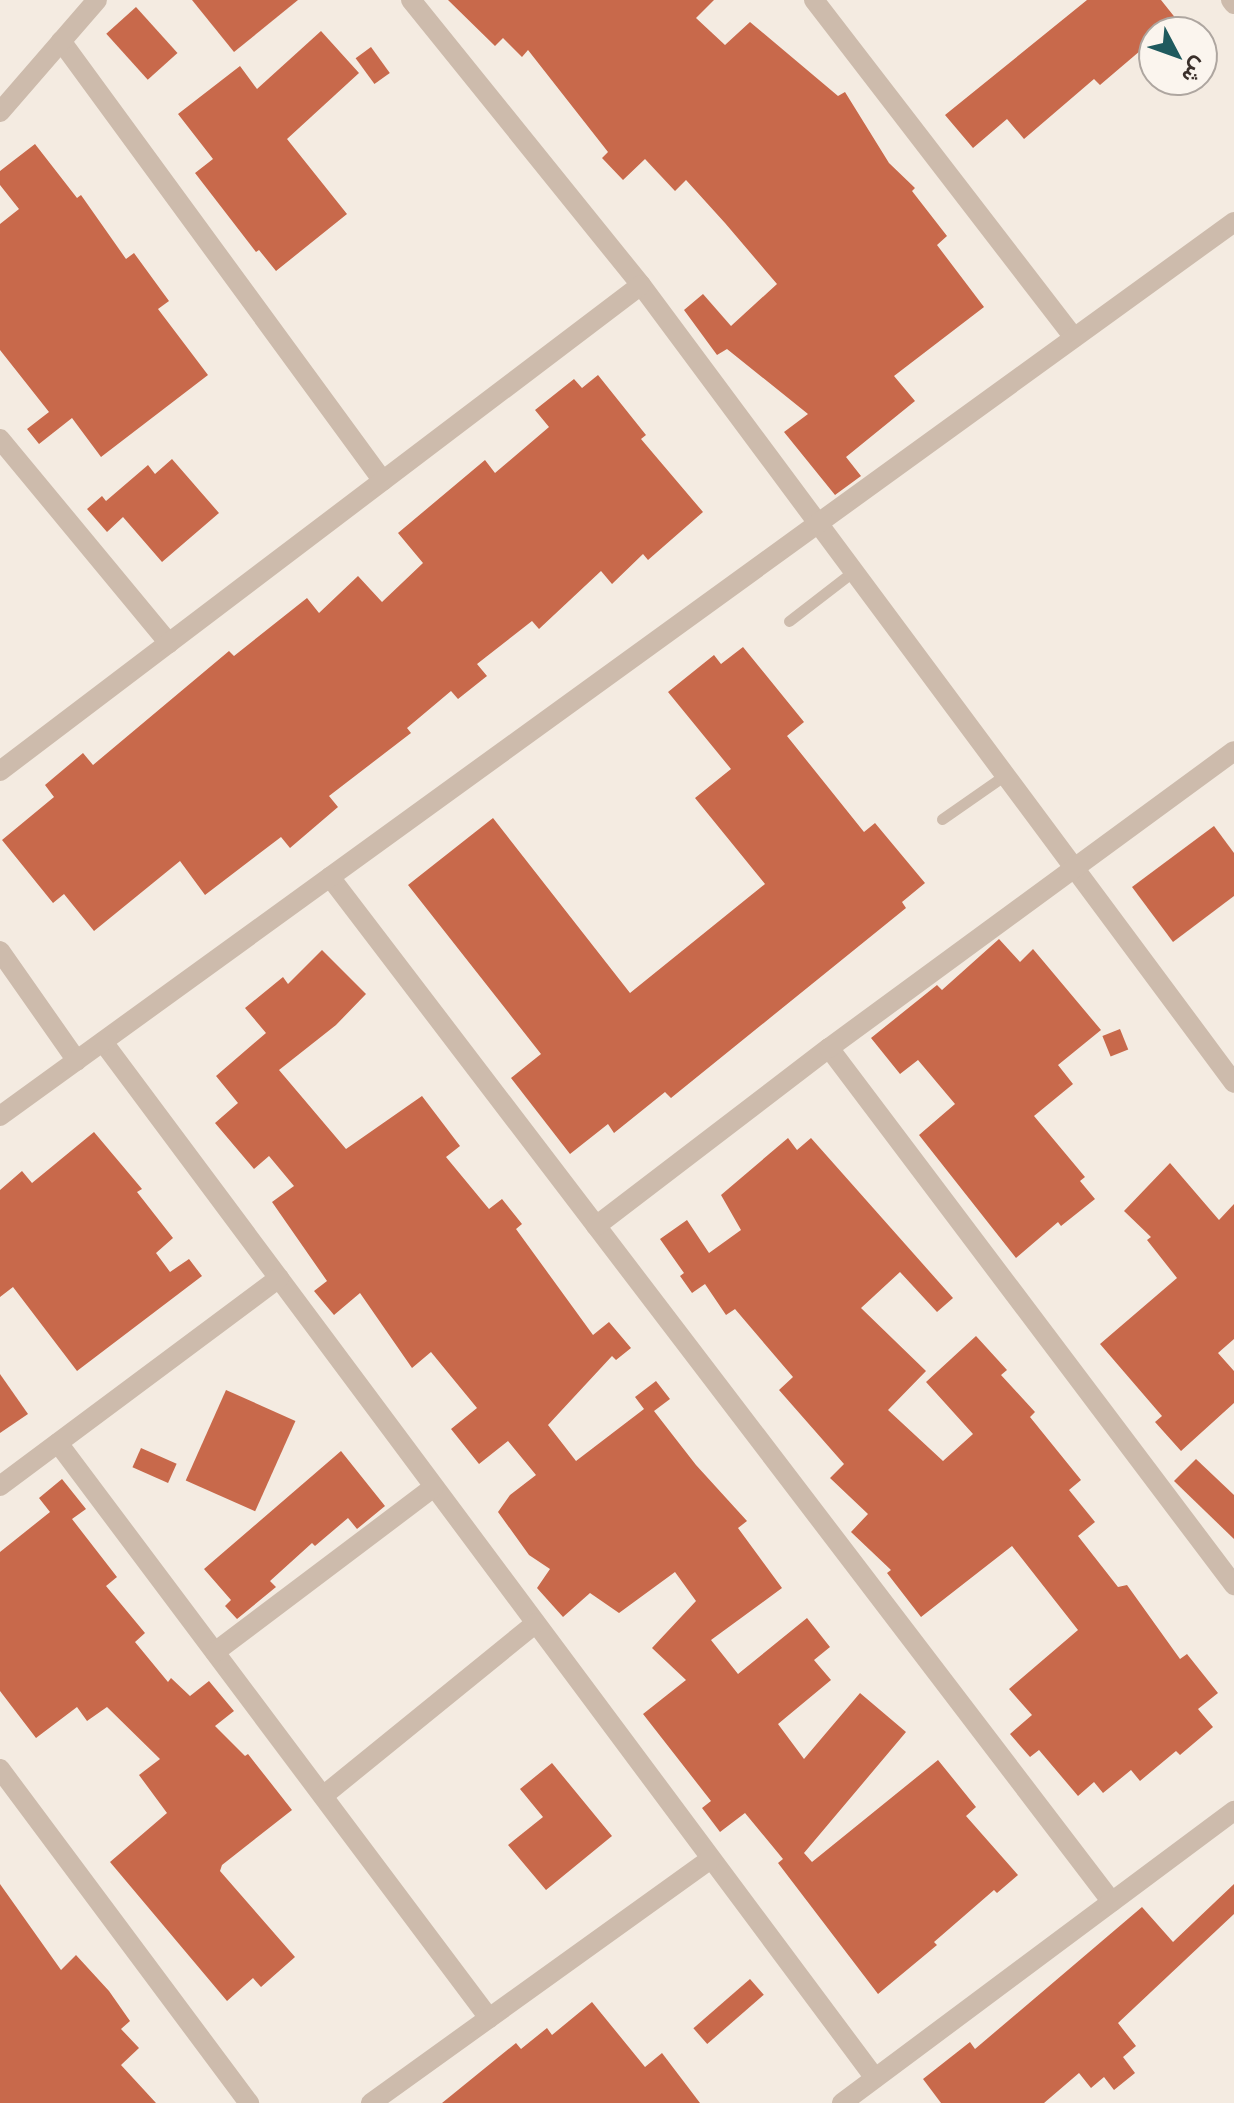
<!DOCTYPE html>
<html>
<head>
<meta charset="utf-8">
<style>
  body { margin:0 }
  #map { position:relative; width:1234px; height:2103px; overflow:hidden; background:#f4ebe1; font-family:"Varela Round",Vazirmatn,sans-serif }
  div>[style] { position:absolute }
  .building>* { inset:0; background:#c8694b; transform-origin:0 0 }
  .lane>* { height:11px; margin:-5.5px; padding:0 5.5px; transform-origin:5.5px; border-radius:5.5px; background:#cdbbac }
  .street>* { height:20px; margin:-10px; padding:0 10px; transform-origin:10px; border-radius:10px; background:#cdbbac }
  span { translate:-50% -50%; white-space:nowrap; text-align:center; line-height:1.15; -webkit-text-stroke:8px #fbf5ee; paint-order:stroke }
  .north { position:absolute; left:1138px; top:16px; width:80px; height:80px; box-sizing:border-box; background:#fbf5ee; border:2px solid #aea6a0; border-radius:50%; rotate:131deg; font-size:22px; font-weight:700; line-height:32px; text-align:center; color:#3b302b }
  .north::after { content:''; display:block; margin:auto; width:28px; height:36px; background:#1f5a5e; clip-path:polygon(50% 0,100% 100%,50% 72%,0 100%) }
</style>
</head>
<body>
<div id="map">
  <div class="building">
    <i style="clip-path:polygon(192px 0,298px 0,234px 52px)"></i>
    <i style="clip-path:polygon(448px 0,714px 0,696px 18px,725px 45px,750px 22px,838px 96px,845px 92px,889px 163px,915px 188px,912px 191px,947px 236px,937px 245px,984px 307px,894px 376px,915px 401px,846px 457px,861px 476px,835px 495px,784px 432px,808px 414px,727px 349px,717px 355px,684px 310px,703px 294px,731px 326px,777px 284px,725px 223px,686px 180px,675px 191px,645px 159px,623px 180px,602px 158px,608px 152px,528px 50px,522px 57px,503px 38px,495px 46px)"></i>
    <i style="clip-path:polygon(1087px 0,1161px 0,1177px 20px,1163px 32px,1154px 32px,1154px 39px,1100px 85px,1094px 79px,1024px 139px,1007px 119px,973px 148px,945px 115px)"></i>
    <i style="left:136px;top:7px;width:62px;height:40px;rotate:48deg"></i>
    <i style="clip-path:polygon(321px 31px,359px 73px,287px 139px,347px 214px,276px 271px,259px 250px,256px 252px,195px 173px,213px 159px,178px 114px,240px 66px,257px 89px)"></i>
    <i style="left:371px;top:47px;width:32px;height:19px;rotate:54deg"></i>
    <i style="clip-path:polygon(35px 144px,77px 198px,81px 195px,126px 259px,134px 253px,169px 301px,158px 309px,208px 375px,101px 457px,72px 418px,39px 444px,27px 429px,49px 412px,0 350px,0 224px,19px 209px,0 185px,0 171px)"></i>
    <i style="clip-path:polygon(598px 375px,646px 435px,641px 439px,703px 512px,648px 560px,643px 554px,612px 584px,601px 571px,539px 629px,532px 621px,477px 664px,487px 676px,458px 699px,451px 691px,407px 728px,411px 733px,329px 796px,338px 807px,290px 848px,281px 837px,205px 895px,180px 861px,94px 931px,64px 894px,53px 903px,2px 840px,54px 797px,45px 785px,83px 753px,93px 765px,229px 651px,234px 656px,307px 598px,319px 613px,358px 576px,382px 602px,423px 563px,398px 533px,485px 460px,495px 473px,549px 427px,535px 410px,574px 379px,582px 388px)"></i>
    <i style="clip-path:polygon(172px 459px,219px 513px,162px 562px,123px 517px,107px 532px,87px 509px,102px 496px,106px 501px,148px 465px,155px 474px)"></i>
    <i style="clip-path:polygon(743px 647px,804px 722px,787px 736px,864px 832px,875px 823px,925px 883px,902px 902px,906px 908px,671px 1098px,665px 1092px,614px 1133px,608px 1124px,570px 1154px,511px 1078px,541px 1054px,408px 885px,493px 818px,630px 993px,765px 884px,695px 798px,731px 769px,668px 692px,714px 655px,721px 664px)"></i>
    <i style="clip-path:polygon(1214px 826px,1234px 853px,1234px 896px,1173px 942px,1132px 887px)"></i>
    <i style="clip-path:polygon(999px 939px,1020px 962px,1033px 949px,1101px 1030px,1058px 1065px,1073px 1084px,1034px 1116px,1085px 1177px,1080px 1181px,1095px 1199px,1061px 1226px,1058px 1222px,1016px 1258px,919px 1135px,955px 1104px,918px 1060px,900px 1074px,871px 1038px,937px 985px,942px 990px)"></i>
    <i style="clip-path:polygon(322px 950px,366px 994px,336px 1025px,279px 1070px,346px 1149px,422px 1096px,460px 1146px,446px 1157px,489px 1209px,502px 1199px,522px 1224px,516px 1229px,593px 1335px,609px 1322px,631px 1348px,616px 1360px,612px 1356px,548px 1425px,576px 1461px,644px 1409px,635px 1397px,656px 1381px,670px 1399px,654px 1411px,696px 1465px,747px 1521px,738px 1528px,782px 1588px,711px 1640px,738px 1674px,807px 1618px,830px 1647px,814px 1660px,831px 1680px,778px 1724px,804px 1759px,860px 1693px,906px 1732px,804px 1853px,812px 1862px,938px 1760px,976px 1807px,966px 1816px,1018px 1875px,997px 1893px,994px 1890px,934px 1942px,937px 1945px,878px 1994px,778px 1863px,783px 1859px,745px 1813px,720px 1832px,702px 1808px,711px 1801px,643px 1714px,686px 1680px,652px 1648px,696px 1601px,675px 1572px,619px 1613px,590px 1593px,563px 1617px,537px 1588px,550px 1569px,529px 1555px,498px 1512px,510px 1495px,536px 1475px,508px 1441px,479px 1464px,451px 1429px,477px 1408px,431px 1352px,412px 1368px,360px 1293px,334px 1315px,314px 1291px,327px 1281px,272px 1202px,294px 1186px,269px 1156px,254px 1169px,215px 1123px,238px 1103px,216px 1076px,266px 1033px,245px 1008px,283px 977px,288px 984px)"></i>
    <i style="left:1120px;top:1029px;width:22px;height:19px;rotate:68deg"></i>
    <i style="clip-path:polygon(94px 1132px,142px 1189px,137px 1192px,173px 1238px,156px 1253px,170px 1272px,189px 1259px,202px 1276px,77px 1371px,13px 1287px,0 1297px,0 1190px,22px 1171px,32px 1183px)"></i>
    <i style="clip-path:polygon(788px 1138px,797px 1150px,811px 1138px,953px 1298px,937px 1312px,900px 1272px,861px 1308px,926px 1371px,888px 1410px,943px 1461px,973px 1434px,926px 1382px,976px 1336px,1007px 1370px,1001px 1375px,1035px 1412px,1030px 1417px,1081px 1480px,1069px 1490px,1095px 1522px,1078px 1536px,1118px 1587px,1127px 1585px,1180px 1659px,1187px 1654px,1218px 1693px,1198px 1709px,1213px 1727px,1180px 1755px,1176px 1751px,1140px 1781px,1131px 1770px,1103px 1793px,1094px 1782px,1078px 1796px,1039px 1750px,1030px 1757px,1010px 1734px,1032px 1715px,1009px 1689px,1078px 1630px,1012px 1546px,921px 1617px,887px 1573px,891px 1570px,851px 1532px,868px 1514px,830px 1478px,844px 1464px,779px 1390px,793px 1377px,735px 1309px,726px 1315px,705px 1284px,692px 1293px,680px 1276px,684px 1273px,660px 1239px,687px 1220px,709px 1253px,741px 1230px,721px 1195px)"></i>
    <i style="clip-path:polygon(1170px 1163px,1219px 1220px,1234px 1204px,1234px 1339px,1218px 1353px,1234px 1371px,1234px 1403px,1181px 1451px,1155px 1422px,1162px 1416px,1100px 1344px,1177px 1278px,1147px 1240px,1151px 1237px,1124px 1211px)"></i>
    <i style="clip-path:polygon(0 1374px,28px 1414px,0 1433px)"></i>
    <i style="left:226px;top:1390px;width:76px;height:99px;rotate:24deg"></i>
    <i style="left:141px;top:1448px;width:39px;height:21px;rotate:24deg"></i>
    <i style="clip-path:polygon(341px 1451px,385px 1506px,357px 1529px,348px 1518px,315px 1546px,312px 1543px,270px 1581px,276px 1587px,237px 1619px,225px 1606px,231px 1600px,204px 1569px)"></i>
    <i style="clip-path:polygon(1196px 1459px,1234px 1495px,1234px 1539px,1174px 1481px)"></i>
    <i style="clip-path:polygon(62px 1479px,86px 1509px,72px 1519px,117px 1577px,106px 1586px,145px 1633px,135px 1642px,168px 1682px,171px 1678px,190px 1696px,209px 1681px,234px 1711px,215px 1726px,245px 1756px,248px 1754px,292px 1810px,222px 1865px,220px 1871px,295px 1957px,261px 1987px,253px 1978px,227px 2001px,110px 1862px,167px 1813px,139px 1775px,160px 1759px,107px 1707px,87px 1721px,77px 1707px,36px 1738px,0 1691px,0 1552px,50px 1512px,39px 1498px)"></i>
    <i style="clip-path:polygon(552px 1763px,612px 1836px,546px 1890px,508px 1845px,543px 1817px,520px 1789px)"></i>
    <i style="clip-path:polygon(0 1884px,61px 1970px,76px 1955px,109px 1991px,130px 2021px,121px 2029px,139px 2048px,121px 2065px,156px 2103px,0 2103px)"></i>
    <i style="clip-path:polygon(1234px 1884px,1234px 1914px,1118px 2023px,1136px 2046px,1123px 2057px,1135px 2073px,1114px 2090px,1104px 2077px,1091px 2088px,1079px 2073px,1044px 2103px,941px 2103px,923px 2079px,970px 2042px,975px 2049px,1142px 1907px,1173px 1942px)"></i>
    <i style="left:750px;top:1979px;width:21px;height:75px;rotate:49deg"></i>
    <i style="clip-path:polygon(592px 2002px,645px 2067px,662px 2053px,700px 2103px,442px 2103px,516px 2043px,521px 2049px,547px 2028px,552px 2035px)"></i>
  </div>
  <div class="lane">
    <i style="left:789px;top:621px;width:82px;rotate:-37.6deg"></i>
    <i style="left:942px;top:819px;width:77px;rotate:-34.9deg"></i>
  </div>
  <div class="street">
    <i style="left:411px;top:0;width:366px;rotate:51.1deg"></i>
    <i style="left:641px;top:285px;width:994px;rotate:53.38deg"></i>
    <i style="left:814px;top:0;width:426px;rotate:52.4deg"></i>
    <i style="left:1231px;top:0;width:5px;rotate:53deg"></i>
    <i style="left:61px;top:41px;width:545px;rotate:53.8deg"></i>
    <i style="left:0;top:112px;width:148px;rotate:-49.1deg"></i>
    <i style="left:0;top:439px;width:265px;rotate:50.4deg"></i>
    <i style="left:0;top:771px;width:804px;rotate:-37.17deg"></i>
    <i style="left:330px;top:877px;width:1289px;rotate:52.66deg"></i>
    <i style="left:0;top:951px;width:134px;rotate:55deg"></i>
    <i style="left:103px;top:1042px;width:1292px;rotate:53.31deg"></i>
    <i style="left:829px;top:1048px;width:673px;rotate:52.98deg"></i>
    <i style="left:0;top:1116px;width:1524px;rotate:-35.92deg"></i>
    <i style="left:596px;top:1226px;width:293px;rotate:-37.4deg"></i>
    <i style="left:829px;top:1048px;width:502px;rotate:-36.25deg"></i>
    <i style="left:58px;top:1443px;width:719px;rotate:53.15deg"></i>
    <i style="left:0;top:1486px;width:348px;rotate:-36.7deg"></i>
    <i style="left:215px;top:1652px;width:274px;rotate:-37deg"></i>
    <i style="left:0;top:1769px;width:417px;rotate:53.3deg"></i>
    <i style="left:323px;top:1796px;width:274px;rotate:-39.1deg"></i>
    <i style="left:371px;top:2103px;width:418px;rotate:-35.7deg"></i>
    <i style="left:842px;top:2103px;width:489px;rotate:-36.7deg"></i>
  </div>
  <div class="north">ش</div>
</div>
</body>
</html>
